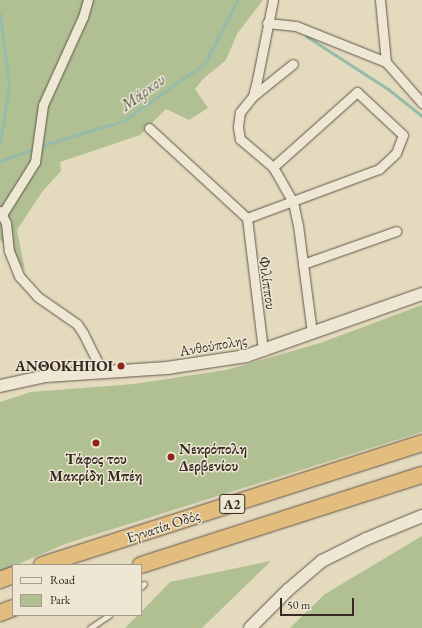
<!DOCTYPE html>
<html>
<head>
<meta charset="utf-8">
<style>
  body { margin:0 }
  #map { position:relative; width:422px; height:628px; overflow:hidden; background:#e4dabd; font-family:"EB Garamond",serif }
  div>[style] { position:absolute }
  .green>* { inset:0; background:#b1c093 }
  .stream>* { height:3px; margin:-1.5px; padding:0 1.5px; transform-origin:1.5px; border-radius:1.5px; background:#97bbab }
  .roads { filter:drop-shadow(0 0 1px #62544a) drop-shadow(0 0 1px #62544a) }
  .lane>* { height:4.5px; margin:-2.25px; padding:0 2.25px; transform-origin:2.25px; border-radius:2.25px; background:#ede7d4 }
  .street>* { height:9px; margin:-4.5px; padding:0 4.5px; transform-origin:4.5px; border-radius:4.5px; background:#ede7d4 }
  .secondary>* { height:12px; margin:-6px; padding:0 6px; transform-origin:6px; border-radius:6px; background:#ede7d4 }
  .highway>* { height:16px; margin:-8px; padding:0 8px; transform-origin:8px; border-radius:8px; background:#e2bd7e }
  .dots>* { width:11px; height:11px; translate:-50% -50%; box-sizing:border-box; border:2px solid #ede7d4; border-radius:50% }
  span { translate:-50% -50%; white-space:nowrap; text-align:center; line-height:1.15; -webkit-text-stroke:3px #ede7d4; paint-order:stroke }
  .shield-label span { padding:1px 3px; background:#ede7d4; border:1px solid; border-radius:3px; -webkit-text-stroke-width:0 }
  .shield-label { font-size:14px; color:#372823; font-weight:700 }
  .street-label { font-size:15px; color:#372823 }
  .poi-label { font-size:15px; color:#372823; font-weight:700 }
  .right { translate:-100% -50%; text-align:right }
  .left { translate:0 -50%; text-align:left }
  .water-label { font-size:16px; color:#4f4d45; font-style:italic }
  .legend { position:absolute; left:12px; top:564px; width:130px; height:52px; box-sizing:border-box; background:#ede7d4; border:1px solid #a49b8d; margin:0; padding:5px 7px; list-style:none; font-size:12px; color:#372823 }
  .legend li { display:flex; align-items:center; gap:8px; height:20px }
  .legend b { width:20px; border:1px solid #a49b8d }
  .scale { position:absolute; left:280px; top:598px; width:74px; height:18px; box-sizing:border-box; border:2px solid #372823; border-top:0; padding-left:5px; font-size:12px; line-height:14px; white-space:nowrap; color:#372823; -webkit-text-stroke:3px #ede7d4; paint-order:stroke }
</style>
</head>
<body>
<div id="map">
  <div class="green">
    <i style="clip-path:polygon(0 0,263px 0,237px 34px,226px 60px,203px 79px,195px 89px,208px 108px,189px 120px,166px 109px,140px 135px,60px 162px,61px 171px,42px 192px,17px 230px,25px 270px,0 240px)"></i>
    <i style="clip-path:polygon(422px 305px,422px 432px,65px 544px,0 572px,0 402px,31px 392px,134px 384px,226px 370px,320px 343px)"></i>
    <i style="clip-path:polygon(422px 536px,422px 628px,290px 628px,325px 594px)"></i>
    <i style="clip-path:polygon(271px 561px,202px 628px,125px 628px,138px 615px,141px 615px,141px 612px,170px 582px)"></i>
  </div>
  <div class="stream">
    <i style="left:0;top:14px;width:73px;rotate:82.9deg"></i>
    <i style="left:9px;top:86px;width:57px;rotate:99.1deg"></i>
    <i style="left:306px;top:36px;width:98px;rotate:32.9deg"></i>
    <i style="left:388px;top:89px;width:43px;rotate:38.5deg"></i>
    <i style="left:40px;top:146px;width:87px;rotate:-16.8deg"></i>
    <i style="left:123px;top:121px;width:100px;rotate:-35.3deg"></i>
    <i style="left:205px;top:63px;width:71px;rotate:-63.1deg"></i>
    <i style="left:0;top:161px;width:37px;rotate:-20deg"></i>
  </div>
  <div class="roads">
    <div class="lane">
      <i style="left:141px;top:587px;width:4px;rotate:-45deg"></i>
      <i style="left:90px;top:628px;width:23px;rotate:-34deg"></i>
    </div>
    <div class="street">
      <i style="left:273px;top:0;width:82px;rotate:101.3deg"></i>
      <i style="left:257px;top:80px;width:16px;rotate:104deg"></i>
      <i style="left:253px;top:96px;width:21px;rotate:129deg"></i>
      <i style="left:240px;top:112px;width:15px;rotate:98deg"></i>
      <i style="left:238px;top:127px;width:12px;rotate:81deg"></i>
      <i style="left:240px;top:139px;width:43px;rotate:40.3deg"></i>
      <i style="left:273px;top:167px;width:40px;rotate:60.3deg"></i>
      <i style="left:293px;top:202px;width:24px;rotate:78deg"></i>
      <i style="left:298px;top:225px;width:109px;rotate:82.6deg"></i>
      <i style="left:380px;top:0;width:62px;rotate:84.5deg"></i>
      <i style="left:267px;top:23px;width:29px;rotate:6deg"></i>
      <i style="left:296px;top:26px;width:97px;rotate:21.8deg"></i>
      <i style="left:386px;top:62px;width:55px;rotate:48.7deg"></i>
      <i style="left:253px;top:96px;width:51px;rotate:-38.7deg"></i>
      <i style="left:149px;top:128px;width:133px;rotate:42.6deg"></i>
      <i style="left:0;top:211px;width:13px;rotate:63deg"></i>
      <i style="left:6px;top:223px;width:28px;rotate:84deg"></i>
      <i style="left:9px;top:251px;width:27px;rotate:68deg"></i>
      <i style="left:19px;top:276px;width:28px;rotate:48deg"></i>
      <i style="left:38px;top:297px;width:47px;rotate:34.7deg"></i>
      <i style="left:77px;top:324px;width:11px;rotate:56deg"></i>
      <i style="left:83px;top:333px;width:45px;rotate:63.4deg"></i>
      <i style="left:3px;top:213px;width:60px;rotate:-57.9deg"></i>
      <i style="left:35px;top:162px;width:58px;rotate:-82deg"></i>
      <i style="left:43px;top:105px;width:97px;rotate:-65.6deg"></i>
      <i style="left:83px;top:17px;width:18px;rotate:-74deg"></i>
      <i style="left:247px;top:218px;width:141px;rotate:-20.4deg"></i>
      <i style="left:379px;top:169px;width:23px;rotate:-43deg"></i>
      <i style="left:396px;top:153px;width:19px;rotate:-69deg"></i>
      <i style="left:403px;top:135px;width:63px;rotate:-136.9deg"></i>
      <i style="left:357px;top:92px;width:113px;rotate:138.2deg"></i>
      <i style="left:247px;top:218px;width:134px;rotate:83.1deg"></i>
      <i style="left:303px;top:264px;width:99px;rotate:-19.5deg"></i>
    </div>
    <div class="secondary">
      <i style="left:0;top:386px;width:47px;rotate:-12.3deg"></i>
      <i style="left:46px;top:376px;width:121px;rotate:-3.8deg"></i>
      <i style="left:167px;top:368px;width:80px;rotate:-8.6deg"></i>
      <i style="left:246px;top:356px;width:187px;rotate:-19.4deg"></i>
      <i style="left:250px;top:628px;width:54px;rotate:-45deg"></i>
      <i style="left:288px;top:590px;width:45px;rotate:-40.5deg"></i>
      <i style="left:322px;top:561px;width:49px;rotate:-26.6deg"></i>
      <i style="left:366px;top:539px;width:61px;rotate:-22.3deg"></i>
    </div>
    <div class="highway">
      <i style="left:42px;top:565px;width:399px;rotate:-17.8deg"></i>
      <i style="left:141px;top:565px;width:295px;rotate:-17.8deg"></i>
      <i style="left:0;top:580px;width:14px;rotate:-21deg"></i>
      <i style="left:0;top:613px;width:14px;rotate:-21deg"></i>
    </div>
  </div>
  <div class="dots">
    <i style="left:121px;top:366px;background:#8f2418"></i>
    <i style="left:96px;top:443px;background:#8f2418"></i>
    <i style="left:171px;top:457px;background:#8f2418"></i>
  </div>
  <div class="shield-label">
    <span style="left:232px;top:504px">Α2</span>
  </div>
  <div class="street-label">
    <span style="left:268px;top:283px;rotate:82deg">Φιλίππου</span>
    <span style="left:213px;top:345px;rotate:-10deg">Ανθούπολης</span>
    <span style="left:163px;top:526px;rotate:-18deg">Εγνατία Οδός</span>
  </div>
  <div class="poi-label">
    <span class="right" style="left:113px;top:366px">ΑΝΘΟΚΗΠΟΙ</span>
    <span class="left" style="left:179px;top:457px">Νεκρόπολη<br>Δερβενίου</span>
    <span style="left:96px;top:467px">Τάφος του<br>Μακρίδη Μπέη</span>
  </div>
  <div class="water-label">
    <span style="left:143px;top:93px;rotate:-36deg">Μάρκου</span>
  </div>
  <ul class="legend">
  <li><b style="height:5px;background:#ede7d4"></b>Road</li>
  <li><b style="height:11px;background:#b1c093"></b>Park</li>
  </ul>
  <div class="scale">50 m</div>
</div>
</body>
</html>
